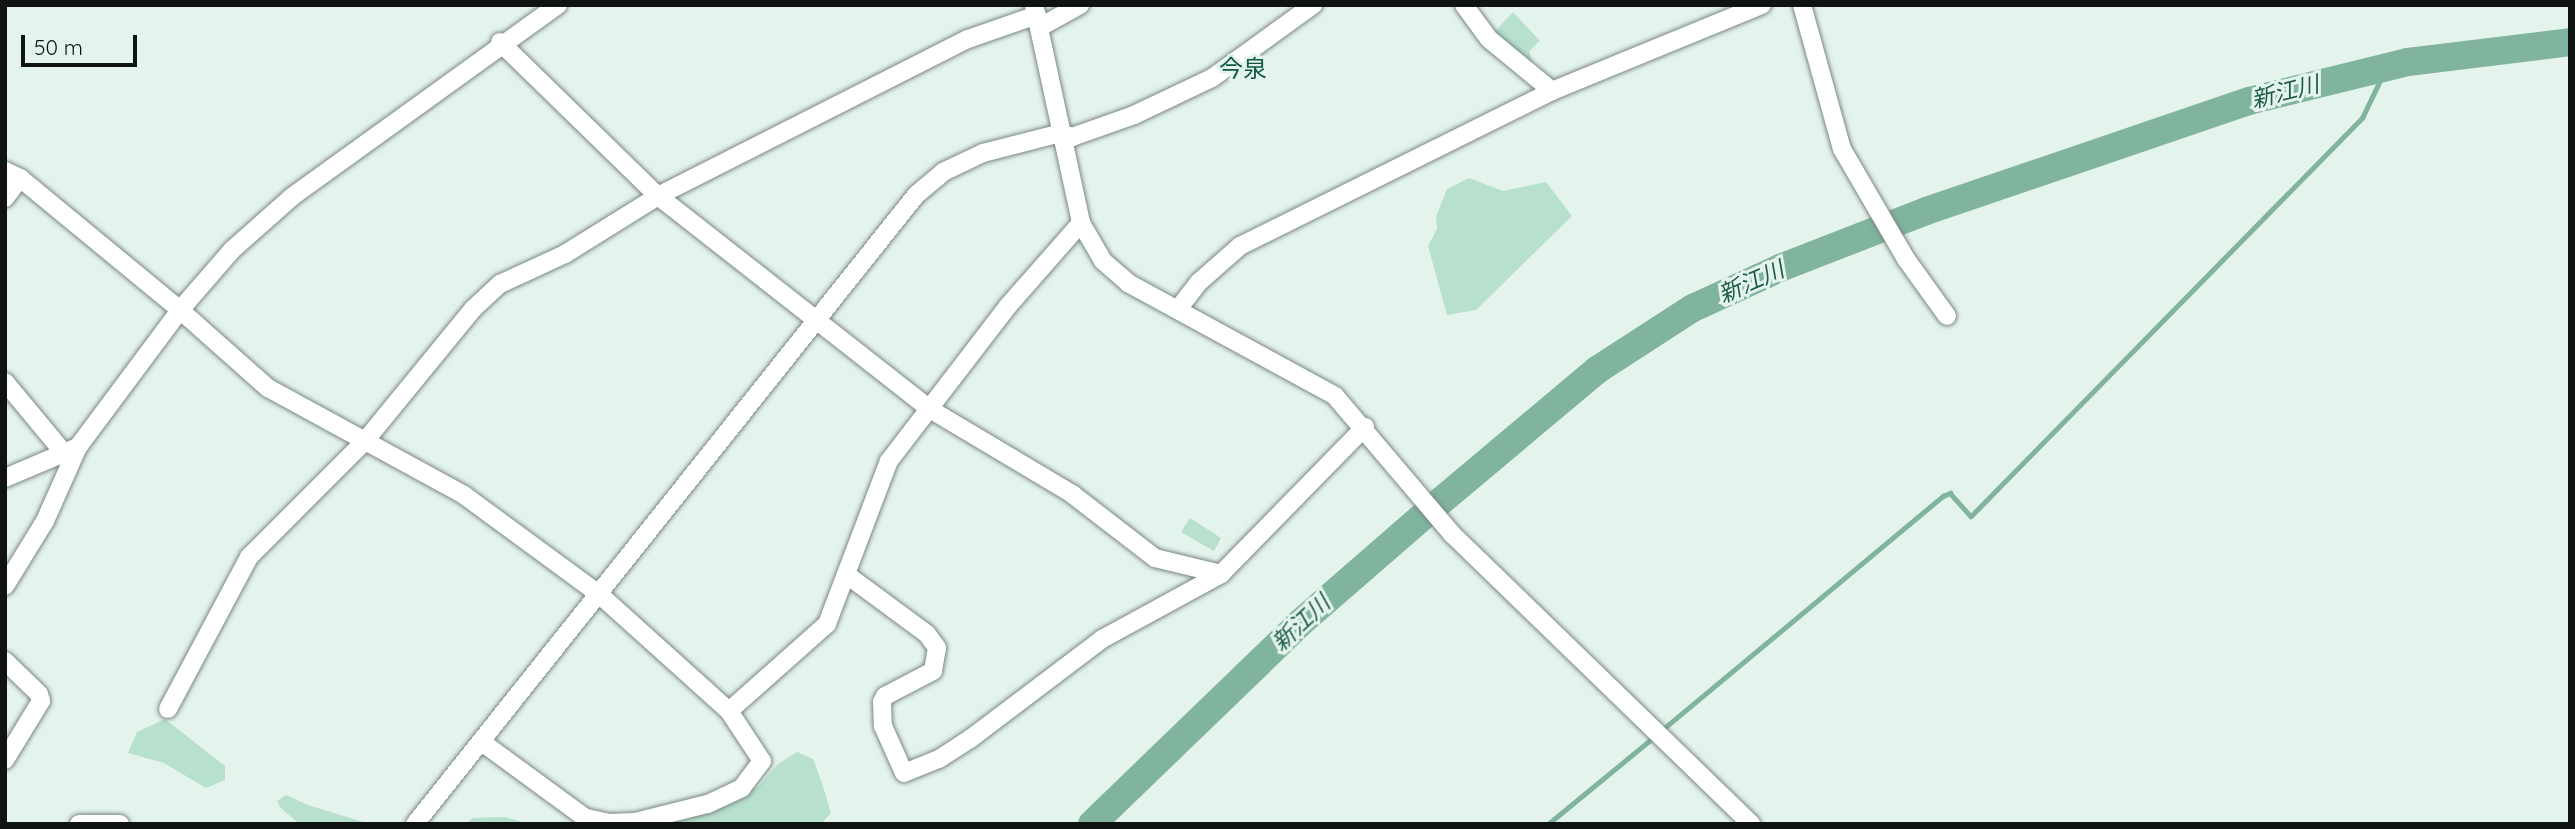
<!DOCTYPE html>
<html>
<head>
<meta charset="utf-8">
<style>
  body { margin:0 }
  #map { position:relative; width:2575px; height:829px; overflow:hidden; background:#e4f3ec; font-family:Quicksand,"Noto Sans JP",sans-serif }
  div>[style] { position:absolute }
  .green>* { inset:0; background:#b8e0ce }
  .stream>* { height:4.5px; margin:-2.25px; padding:0 2.25px; transform-origin:2.25px; border-radius:2.25px; background:#81b49e }
  .river>* { height:28px; margin:-14px; padding:0 14px; transform-origin:14px; border-radius:14px; background:#81b49e }
  .roads { filter:drop-shadow(0 0 2px #7b8882) drop-shadow(0 0 2px #7b8882) }
  .minor>* { height:18px; margin:-9px; padding:0 9px; transform-origin:9px; border-radius:9px; background:#fff }
  span { translate:-50% -50%; white-space:nowrap; text-align:center; line-height:1.15; -webkit-text-stroke:6px #e4f3ec; paint-order:stroke }
  .water-label { font-size:23px; color:#1d5d47; font-style:italic }
  .quarter-label { font-size:24px; color:#0d5942 }
  .frame { position:absolute; inset:0; border:7px solid #0f1412; pointer-events:none }
  .scale { position:absolute; left:21px; top:35px; width:116px; height:32px; box-sizing:border-box; border:4px solid #0f1412; border-top:0; padding-left:9px; font-size:21px; line-height:24px; white-space:nowrap; color:#0f1412; -webkit-text-stroke:5px #e4f3ec; paint-order:stroke }
</style>
</head>
<body>
<div id="map">
  <div class="green">
    <i style="clip-path:polygon(1513px 12px,1540px 41px,1529px 51px,1535px 69px,1493px 34px)"></i>
    <i style="clip-path:polygon(1469px 178px,1503px 191px,1546px 182px,1572px 216px,1476px 310px,1447px 315px,1428px 246px,1437px 229px,1436px 217px,1447px 189px)"></i>
    <i style="clip-path:polygon(1190px 518px,1221px 538px,1214px 551px,1181px 532px)"></i>
    <i style="clip-path:polygon(165px 719px,225px 766px,225px 780px,206px 788px,164px 763px,128px 753px,137px 732px)"></i>
    <i style="clip-path:polygon(797px 752px,813px 759px,822px 783px,831px 813px,821px 824px,661px 824px,758px 787px,778px 764px)"></i>
    <i style="clip-path:polygon(286px 795px,308px 805px,370px 824px,299px 824px,280px 807px,277px 801px)"></i>
    <i style="clip-path:polygon(505px 817px,529px 824px,465px 824px,473px 818px)"></i>
  </div>
  <div class="stream">
    <i style="left:1662px;top:730px;width:366px;rotate:-39.8deg"></i>
    <i style="left:1943px;top:496px;width:8px;rotate:-23deg"></i>
    <i style="left:1950px;top:493px;width:31px;rotate:48deg"></i>
    <i style="left:1971px;top:516px;width:558px;rotate:-45.51deg"></i>
    <i style="left:2362px;top:118px;width:58px;rotate:-64.3deg"></i>
    <i style="left:1548px;top:824px;width:139px;rotate:-39.4deg"></i>
  </div>
  <div class="river">
    <i style="left:1092px;top:824px;width:289px;rotate:-44deg"></i>
    <i style="left:1300px;top:623px;width:171px;rotate:-41deg"></i>
    <i style="left:1429px;top:511px;width:219px;rotate:-40deg"></i>
    <i style="left:1597px;top:370px;width:114px;rotate:-32.9deg"></i>
    <i style="left:1693px;top:308px;width:96px;rotate:-24.7deg"></i>
    <i style="left:1780px;top:268px;width:157px;rotate:-21.3deg"></i>
    <i style="left:1926px;top:211px;width:341px;rotate:-18.8deg"></i>
    <i style="left:2249px;top:101px;width:164px;rotate:-13.8deg"></i>
    <i style="left:2408px;top:62px;width:163px;rotate:-7deg"></i>
  </div>
  <div class="roads">
    <div class="minor">
      <i style="left:1034px;top:5px;width:223px;rotate:77.8deg"></i>
      <i style="left:1081px;top:223px;width:44px;rotate:59.9deg"></i>
      <i style="left:1103px;top:261px;width:33px;rotate:41deg"></i>
      <i style="left:1128px;top:283px;width:236px;rotate:28.6deg"></i>
      <i style="left:1335px;top:396px;width:181px;rotate:49.7deg"></i>
      <i style="left:1452px;top:534px;width:417px;rotate:44.1deg"></i>
      <i style="left:1464px;top:5px;width:42px;rotate:53.7deg"></i>
      <i style="left:1489px;top:39px;width:82px;rotate:39.5deg"></i>
      <i style="left:1802px;top:5px;width:149px;rotate:74.5deg"></i>
      <i style="left:1842px;top:149px;width:127px;rotate:59.8deg"></i>
      <i style="left:1906px;top:259px;width:70px;rotate:54.3deg"></i>
      <i style="left:1040px;top:27px;width:46px;rotate:-28.8deg"></i>
      <i style="left:500px;top:42px;width:221px;rotate:44.3deg"></i>
      <i style="left:658px;top:196px;width:343px;rotate:38.1deg"></i>
      <i style="left:928px;top:408px;width:168px;rotate:30.8deg"></i>
      <i style="left:1072px;top:494px;width:105px;rotate:37.6deg"></i>
      <i style="left:1155px;top:558px;width:68px;rotate:13.6deg"></i>
      <i style="left:1221px;top:574px;width:206px;rotate:-45.6deg"></i>
      <i style="left:5px;top:171px;width:17px;rotate:25deg"></i>
      <i style="left:20px;top:178px;width:207px;rotate:39.5deg"></i>
      <i style="left:180px;top:310px;width:118px;rotate:41.6deg"></i>
      <i style="left:268px;top:388px;width:223px;rotate:28.6deg"></i>
      <i style="left:464px;top:495px;width:167px;rotate:36.3deg"></i>
      <i style="left:599px;top:594px;width:175px;rotate:42deg"></i>
      <i style="left:729px;top:711px;width:60px;rotate:56.6deg"></i>
      <i style="left:762px;top:761px;width:34px;rotate:127deg"></i>
      <i style="left:742px;top:788px;width:38px;rotate:155deg"></i>
      <i style="left:707px;top:804px;width:74px;rotate:166deg"></i>
      <i style="left:635px;top:822px;width:26px;rotate:178deg"></i>
      <i style="left:609px;top:823px;width:26px;rotate:-167deg"></i>
      <i style="left:584px;top:817px;width:125px;rotate:-143.8deg"></i>
      <i style="left:5px;top:198px;width:25px;rotate:-53deg"></i>
      <i style="left:1178px;top:309px;width:33px;rotate:-52deg"></i>
      <i style="left:1198px;top:283px;width:56px;rotate:-41.4deg"></i>
      <i style="left:1240px;top:246px;width:348px;rotate:-26.4deg"></i>
      <i style="left:1552px;top:91px;width:227px;rotate:-22.3deg"></i>
      <i style="left:5px;top:382px;width:92px;rotate:50.3deg"></i>
      <i style="left:5px;top:478px;width:79px;rotate:-23deg"></i>
      <i style="left:78px;top:447px;width:171px;rotate:-53.3deg"></i>
      <i style="left:180px;top:310px;width:79px;rotate:-49.1deg"></i>
      <i style="left:232px;top:250px;width:81px;rotate:-41.5deg"></i>
      <i style="left:293px;top:196px;width:327px;rotate:-35.8deg"></i>
      <i style="left:847px;top:575px;width:99px;rotate:36.4deg"></i>
      <i style="left:927px;top:634px;width:17px;rotate:54deg"></i>
      <i style="left:937px;top:648px;width:23px;rotate:100deg"></i>
      <i style="left:933px;top:671px;width:54px;rotate:152.5deg"></i>
      <i style="left:885px;top:696px;width:7px;rotate:117deg"></i>
      <i style="left:882px;top:702px;width:24px;rotate:88deg"></i>
      <i style="left:883px;top:726px;width:51px;rotate:65.9deg"></i>
      <i style="left:904px;top:773px;width:38px;rotate:-22deg"></i>
      <i style="left:939px;top:759px;width:37px;rotate:-33deg"></i>
      <i style="left:970px;top:739px;width:166px;rotate:-37.1deg"></i>
      <i style="left:1102px;top:639px;width:136px;rotate:-28.6deg"></i>
      <i style="left:5px;top:586px;width:76px;rotate:-58.4deg"></i>
      <i style="left:45px;top:521px;width:81px;rotate:-66deg"></i>
      <i style="left:5px;top:661px;width:47px;rotate:44.1deg"></i>
      <i style="left:39px;top:694px;width:7px;rotate:74deg"></i>
      <i style="left:41px;top:701px;width:69px;rotate:121.4deg"></i>
      <i style="left:168px;top:709px;width:172px;rotate:-61.9deg"></i>
      <i style="left:249px;top:557px;width:164px;rotate:-45deg"></i>
      <i style="left:365px;top:441px;width:171px;rotate:-50.7deg"></i>
      <i style="left:473px;top:309px;width:37px;rotate:-43deg"></i>
      <i style="left:500px;top:284px;width:72px;rotate:-24.8deg"></i>
      <i style="left:565px;top:254px;width:110px;rotate:-31.9deg"></i>
      <i style="left:658px;top:196px;width:347px;rotate:-26.9deg"></i>
      <i style="left:968px;top:39px;width:73px;rotate:-19.2deg"></i>
      <i style="left:729px;top:711px;width:131px;rotate:-41.6deg"></i>
      <i style="left:827px;top:624px;width:174px;rotate:-69.2deg"></i>
      <i style="left:889px;top:461px;width:195px;rotate:-52.5deg"></i>
      <i style="left:1008px;top:306px;width:111px;rotate:-48.7deg"></i>
      <i style="left:79px;top:824px;width:41px"></i>
      <i style="left:415px;top:824px;width:804px;rotate:-51.46deg"></i>
      <i style="left:916px;top:195px;width:35px;rotate:-40deg"></i>
      <i style="left:943px;top:172px;width:44px;rotate:-25.4deg"></i>
      <i style="left:983px;top:153px;width:81px;rotate:-14.4deg"></i>
      <i style="left:1061px;top:133px;width:12px;rotate:20deg"></i>
      <i style="left:1072px;top:137px;width:66px;rotate:-19.5deg"></i>
      <i style="left:1134px;top:115px;width:86px;rotate:-25.4deg"></i>
      <i style="left:1212px;top:78px;width:125px;rotate:-35.9deg"></i>
    </div>
  </div>
  <div class="water-label">
    <span style="left:2285px;top:92px;rotate:-14deg">新江川</span>
    <span style="left:1751px;top:282px;rotate:-24deg">新江川</span>
    <span style="left:1301px;top:623px;rotate:-43deg">新江川</span>
  </div>
  <div class="quarter-label">
    <span style="left:1243px;top:69px">今泉</span>
  </div>
  <div class="frame"></div>
  <div class="scale">50 m</div>
</div>
</body>
</html>
